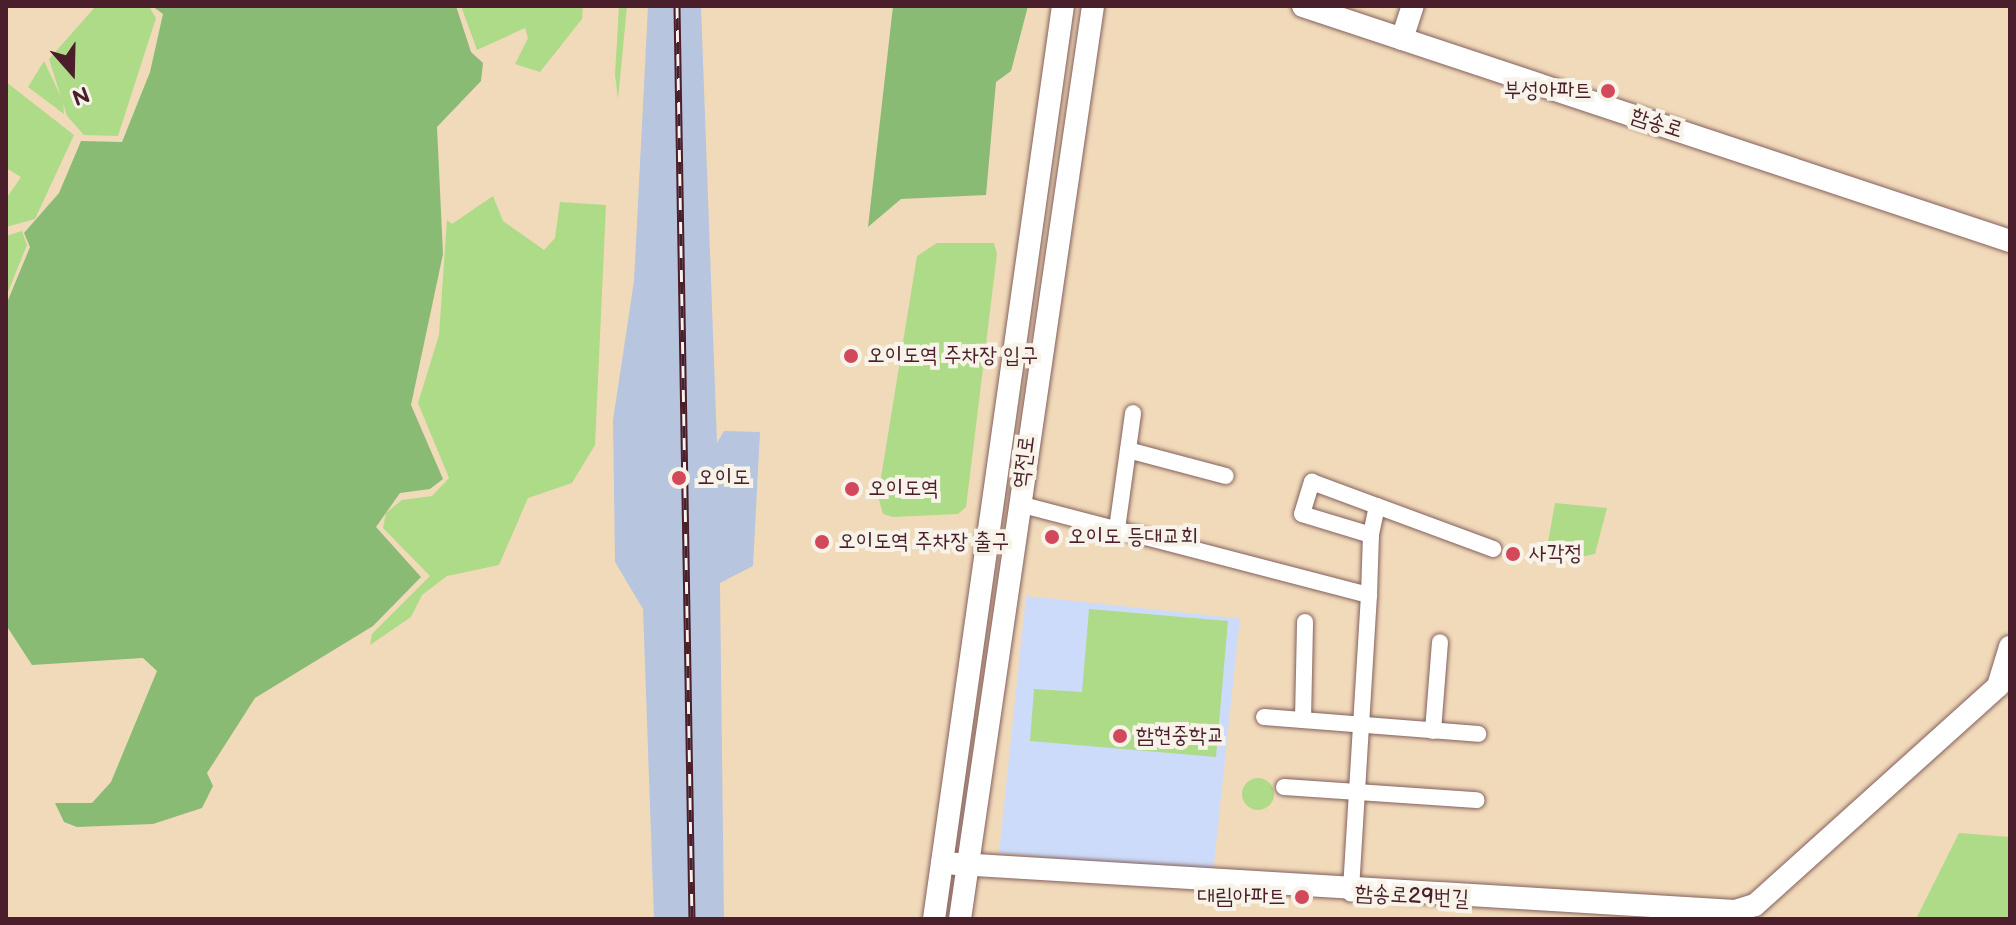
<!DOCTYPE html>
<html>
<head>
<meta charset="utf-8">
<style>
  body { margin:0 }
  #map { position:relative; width:2016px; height:925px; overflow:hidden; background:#f1daba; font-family:"Balsamiq Sans","Poor Story",sans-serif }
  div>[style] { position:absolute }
  .built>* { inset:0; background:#ccdbf9; transform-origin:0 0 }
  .industrial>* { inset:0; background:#b8c5de }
  .green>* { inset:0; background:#addb87 }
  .round { border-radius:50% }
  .forest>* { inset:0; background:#8abb74 }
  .roads { filter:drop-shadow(0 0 2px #84605d) drop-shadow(0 0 2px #84605d) }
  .street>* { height:16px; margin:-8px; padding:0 8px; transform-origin:8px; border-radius:8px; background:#fff }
  .secondary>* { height:22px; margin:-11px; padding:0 11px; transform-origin:11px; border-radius:11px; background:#fff }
  .rail>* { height:7px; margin-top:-3.5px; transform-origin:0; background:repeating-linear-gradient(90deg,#f7f3e8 0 12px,#4a1f2b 0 24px); box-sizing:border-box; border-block:2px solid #4a1f2b }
  .dots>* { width:22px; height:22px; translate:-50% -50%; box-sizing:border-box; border:4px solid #f7f3e8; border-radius:50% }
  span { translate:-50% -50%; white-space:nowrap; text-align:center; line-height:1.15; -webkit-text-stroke:8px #f7f3e8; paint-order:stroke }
  .poi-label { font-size:22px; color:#4a1f2b }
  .right { translate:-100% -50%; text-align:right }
  .left { translate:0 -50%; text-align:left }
  .street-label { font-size:22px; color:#4a1f2b }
  .frame { position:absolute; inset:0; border:8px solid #4a1f2b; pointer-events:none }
  .north { position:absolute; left:32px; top:32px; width:80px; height:80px; -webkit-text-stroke:6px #f7f3e8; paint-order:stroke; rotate:160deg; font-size:22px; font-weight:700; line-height:32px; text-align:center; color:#4a1f2b }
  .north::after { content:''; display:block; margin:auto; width:28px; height:36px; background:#4a1f2b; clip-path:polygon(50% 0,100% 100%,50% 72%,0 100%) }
</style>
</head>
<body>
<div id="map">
  <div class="built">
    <i style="left:1026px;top:596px;width:215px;height:258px;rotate:6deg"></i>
  </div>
  <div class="industrial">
    <i style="clip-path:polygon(648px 6px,701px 6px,717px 443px,724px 431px,760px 432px,753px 566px,720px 583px,724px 919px,654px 919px,643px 609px,615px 562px,613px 420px,634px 281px)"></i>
  </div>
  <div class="green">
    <i style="clip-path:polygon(96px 6px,150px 8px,156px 18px,118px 136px,84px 135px,67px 116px,49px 59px)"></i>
    <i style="clip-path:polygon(461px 6px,583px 6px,582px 19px,540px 72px,515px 64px,528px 38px,525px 28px,477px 50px)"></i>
    <i style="clip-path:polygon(619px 6px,627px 6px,618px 99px,615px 75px)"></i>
    <i style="clip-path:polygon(44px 61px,63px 101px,64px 114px,28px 87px)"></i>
    <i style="clip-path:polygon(6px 82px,74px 135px,35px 219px,6px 227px,6px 199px,21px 177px,6px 168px)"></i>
    <i style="clip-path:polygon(493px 196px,503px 221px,544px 250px,555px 238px,560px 202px,606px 205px,595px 445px,572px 483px,528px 498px,499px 565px,447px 576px,422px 595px,411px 617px,370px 645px,372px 634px,430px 576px,383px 528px,386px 513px,402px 500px,432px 496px,449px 478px,418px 403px,439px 335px,447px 220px,452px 224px)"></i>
    <i style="clip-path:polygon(22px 231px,27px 245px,6px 297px,6px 236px)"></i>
    <i style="clip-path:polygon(937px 243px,994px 243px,997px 254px,966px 507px,958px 514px,893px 517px,883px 514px,878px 496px,917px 256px)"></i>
    <i style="clip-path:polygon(1555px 503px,1607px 508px,1595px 554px,1544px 564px)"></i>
    <i style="clip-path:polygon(1089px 609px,1228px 621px,1216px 757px,1030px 741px,1034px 689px,1082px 692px)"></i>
    <i class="round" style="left:1242px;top:778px;width:32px;height:32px"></i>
    <i style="clip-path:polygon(1959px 833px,2010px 837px,2010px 919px,1916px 919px)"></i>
  </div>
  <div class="forest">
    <i style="clip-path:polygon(152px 6px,456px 6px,471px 52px,483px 63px,481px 81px,437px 127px,443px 254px,411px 405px,443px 479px,430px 489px,400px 493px,376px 527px,421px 577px,373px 626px,255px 698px,207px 773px,213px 786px,202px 808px,153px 824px,77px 827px,64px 822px,55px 803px,92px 803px,111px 782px,157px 671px,143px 658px,32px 665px,6px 625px,6px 305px,30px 247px,24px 233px,59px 193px,81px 141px,122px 142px,150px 72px,163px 14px)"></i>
    <i style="clip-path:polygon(893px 6px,1028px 6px,1011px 71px,996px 82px,986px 195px,901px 199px,868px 227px)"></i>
  </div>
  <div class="roads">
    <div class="street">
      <i style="left:1128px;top:450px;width:101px;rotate:14.9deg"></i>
      <i style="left:1019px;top:504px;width:362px;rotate:14.6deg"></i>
      <i style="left:1369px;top:595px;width:299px;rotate:93.5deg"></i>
      <i style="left:1377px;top:506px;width:124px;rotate:20.3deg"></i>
      <i style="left:1117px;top:529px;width:117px;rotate:-82.1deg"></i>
      <i style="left:1369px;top:595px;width:60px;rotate:-88.1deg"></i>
      <i style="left:1371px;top:535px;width:72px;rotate:-163.1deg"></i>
      <i style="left:1302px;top:514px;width:34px;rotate:-73deg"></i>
      <i style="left:1312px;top:482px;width:69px;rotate:20.3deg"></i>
      <i style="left:1377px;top:506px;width:30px;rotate:102deg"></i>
      <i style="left:1264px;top:717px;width:215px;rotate:4.5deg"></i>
      <i style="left:1303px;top:720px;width:98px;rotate:-88.8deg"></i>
      <i style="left:1433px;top:731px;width:89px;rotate:-85.5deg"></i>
      <i style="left:1284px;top:787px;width:193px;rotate:3.9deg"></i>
    </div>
    <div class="secondary">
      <i style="left:1303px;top:6px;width:745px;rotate:18.39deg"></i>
      <i style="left:1402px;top:39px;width:35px;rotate:-72deg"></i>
      <i style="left:942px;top:863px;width:794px;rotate:3.46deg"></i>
      <i style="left:1735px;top:911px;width:21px;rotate:-17deg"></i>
      <i style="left:1755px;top:905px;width:327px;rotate:-42deg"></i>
      <i style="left:1998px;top:686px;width:41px;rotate:-72.9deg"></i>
      <i style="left:934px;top:919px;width:922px;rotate:-81.96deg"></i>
      <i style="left:960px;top:919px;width:923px;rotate:-81.71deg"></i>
    </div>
  </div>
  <div class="rail">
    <i style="left:677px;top:6px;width:913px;rotate:89.06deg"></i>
  </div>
  <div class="dots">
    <i style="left:1608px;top:91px;background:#d1495b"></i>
    <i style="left:851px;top:356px;background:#d1495b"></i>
    <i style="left:679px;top:478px;background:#d1495b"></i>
    <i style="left:852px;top:489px;background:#d1495b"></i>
    <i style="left:1052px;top:537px;background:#d1495b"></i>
    <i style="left:822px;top:542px;background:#d1495b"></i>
    <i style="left:1513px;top:554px;background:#d1495b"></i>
    <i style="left:1120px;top:736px;background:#d1495b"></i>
    <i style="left:1302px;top:897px;background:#d1495b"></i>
  </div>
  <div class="poi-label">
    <span class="right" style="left:1592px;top:91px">부성아파트</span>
    <span class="left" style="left:867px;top:356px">오이도역 주차장 입구</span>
    <span class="left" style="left:697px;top:478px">오이도</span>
    <span class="left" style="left:868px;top:489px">오이도역</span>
    <span class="left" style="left:1068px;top:537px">오이도 등대교회</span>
    <span class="left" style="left:838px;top:542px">오이도역 주차장 출구</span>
    <span class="left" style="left:1529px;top:554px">사각정</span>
    <span class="left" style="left:1136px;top:736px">함현중학교</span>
    <span class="right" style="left:1286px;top:897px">대림아파트</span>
  </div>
  <div class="street-label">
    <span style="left:1657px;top:123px;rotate:18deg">함송로</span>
    <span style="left:1024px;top:462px;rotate:-83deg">역전로</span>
    <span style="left:1412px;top:896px;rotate:3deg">함송로29번길</span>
  </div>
  <div class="frame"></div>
  <div class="north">N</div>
</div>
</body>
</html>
